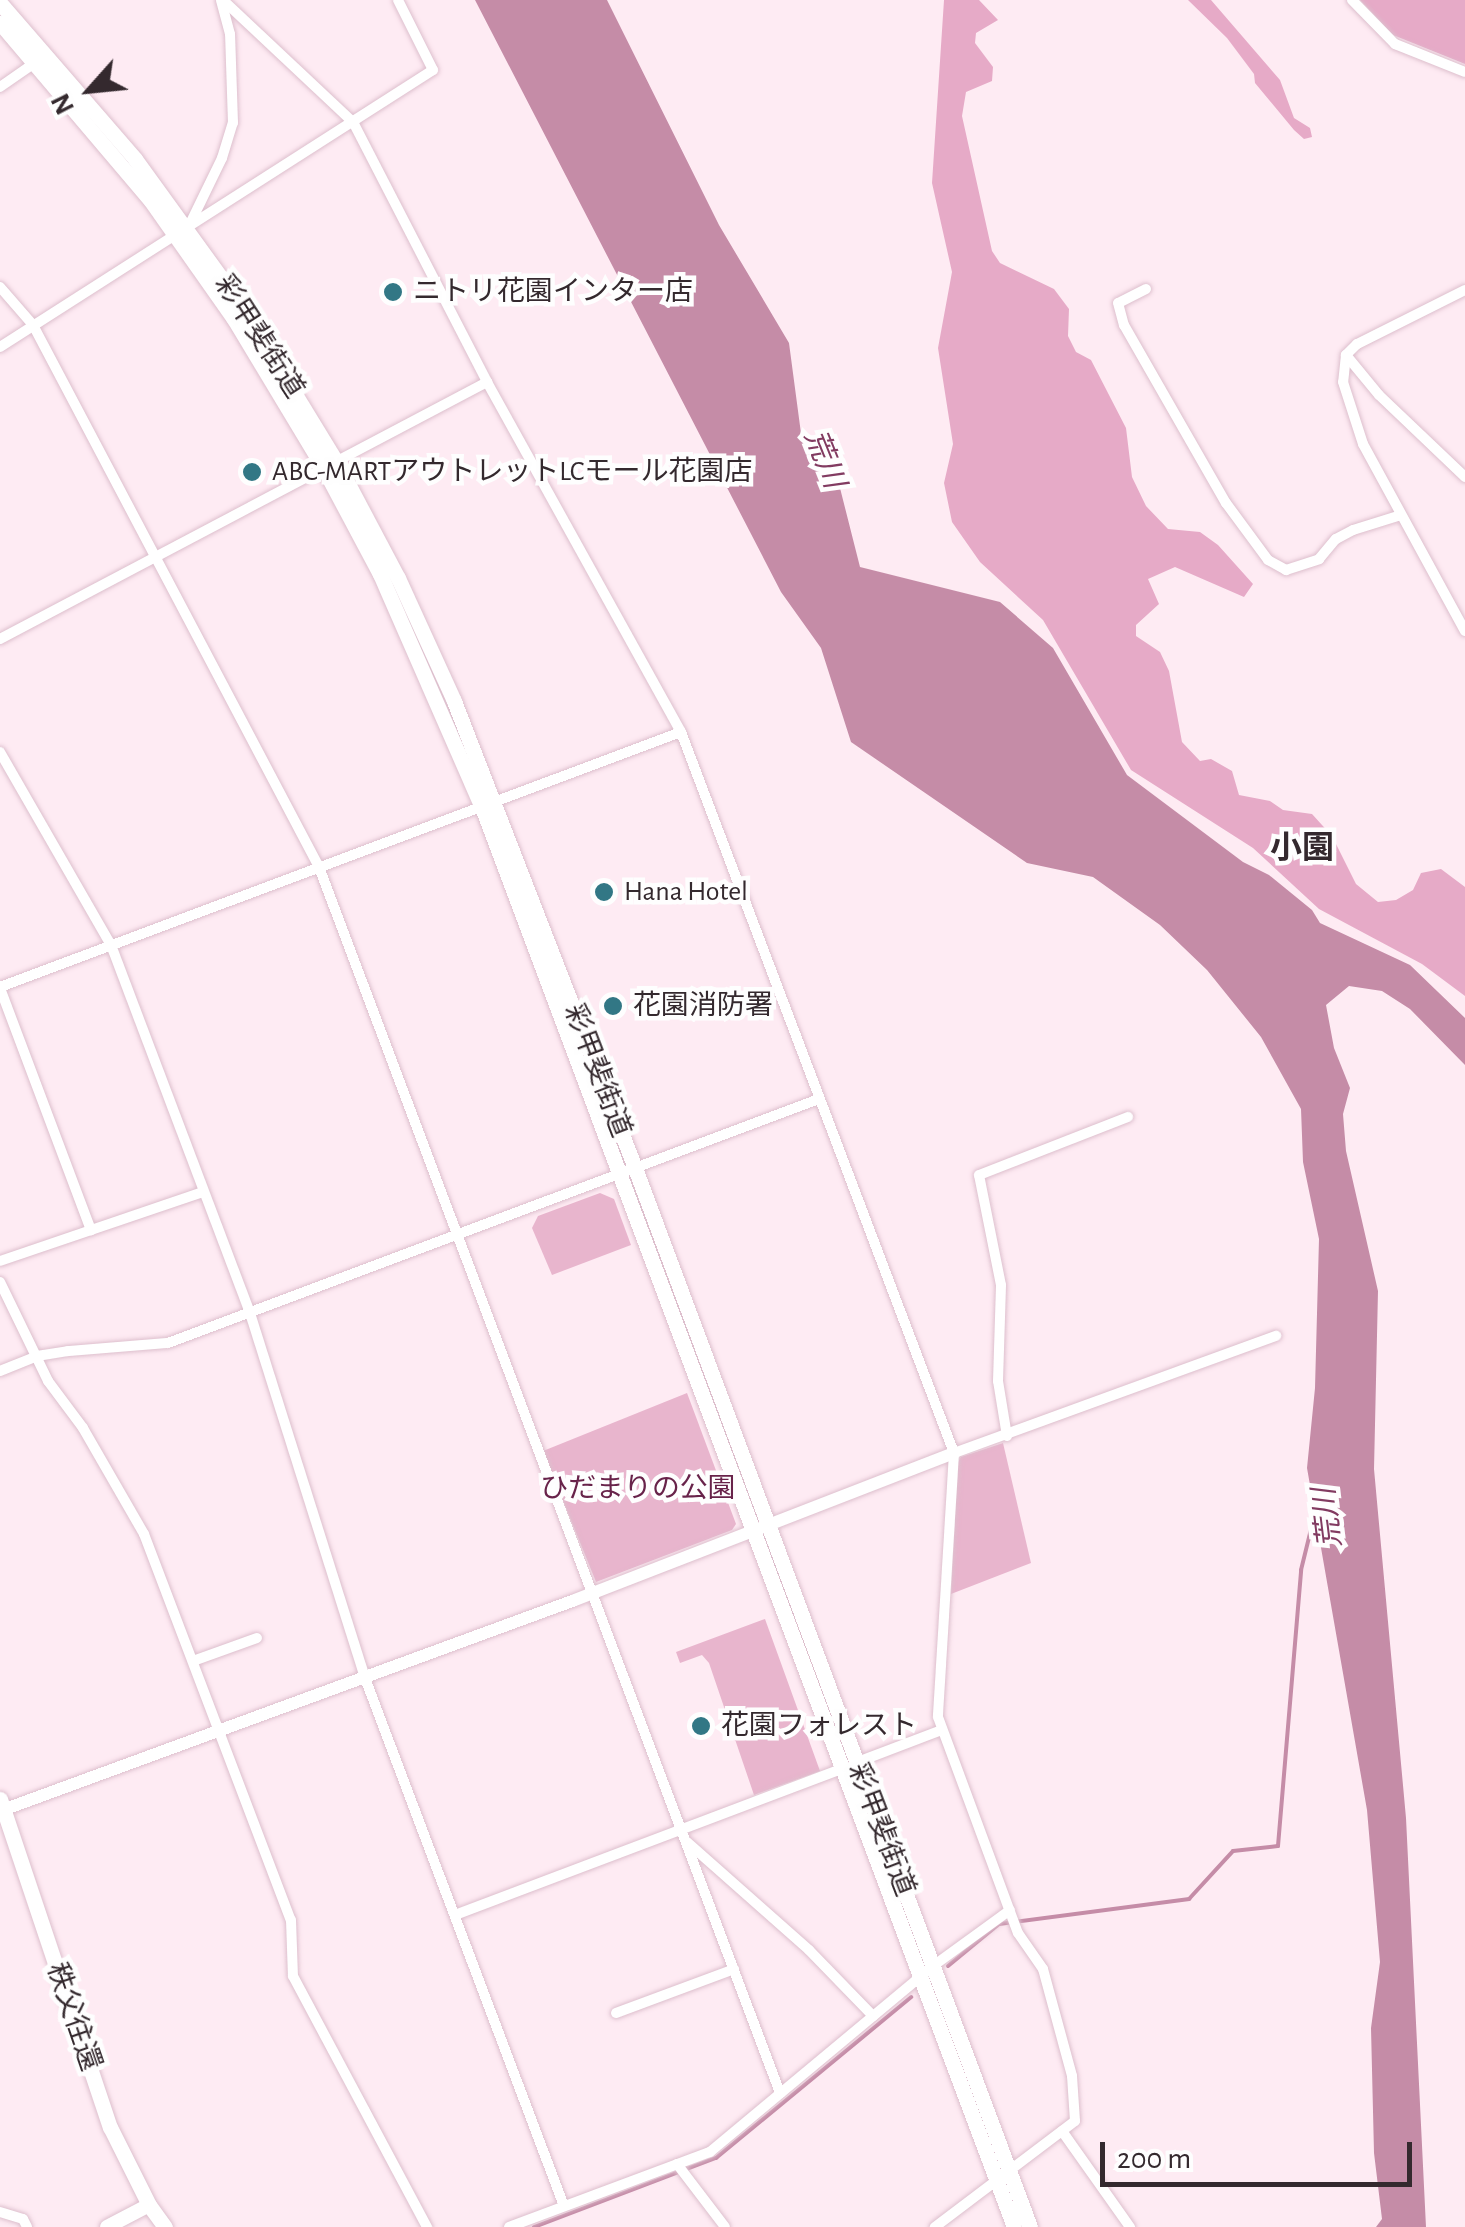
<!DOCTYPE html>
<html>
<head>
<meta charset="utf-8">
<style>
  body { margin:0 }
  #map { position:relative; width:1465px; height:2227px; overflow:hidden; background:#feebf3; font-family:"Alegreya Sans","Noto Sans JP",sans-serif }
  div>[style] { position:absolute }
  .green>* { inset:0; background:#e8b5cd }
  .forest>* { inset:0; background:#e6aac7 }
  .water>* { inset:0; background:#c58ca7 }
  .stream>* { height:4px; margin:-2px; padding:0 2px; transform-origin:2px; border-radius:2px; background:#c58ca7 }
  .roads { filter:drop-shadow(0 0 2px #ddbfcd) drop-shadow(0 0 2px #ddbfcd) }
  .minor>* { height:10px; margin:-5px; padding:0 5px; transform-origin:5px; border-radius:5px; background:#fff }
  .tertiary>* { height:12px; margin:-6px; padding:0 6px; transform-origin:6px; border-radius:6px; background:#fff }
  .secondary>* { height:14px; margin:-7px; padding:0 7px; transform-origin:7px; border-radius:7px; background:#fff }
  .trunk>* { height:15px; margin:-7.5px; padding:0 7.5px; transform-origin:7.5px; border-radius:7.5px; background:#fff }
  .dots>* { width:28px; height:28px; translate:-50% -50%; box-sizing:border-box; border:5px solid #fefefe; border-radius:50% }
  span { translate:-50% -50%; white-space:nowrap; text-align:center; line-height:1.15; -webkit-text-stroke:9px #fefefe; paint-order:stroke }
  .poi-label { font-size:28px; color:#34292e }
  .left { translate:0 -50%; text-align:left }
  .street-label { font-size:28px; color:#34292e }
  .park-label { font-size:28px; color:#68234a }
  .water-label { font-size:30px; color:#823b61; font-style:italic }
  .quarter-label { font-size:32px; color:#34292e; font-weight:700 }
  .north { position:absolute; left:40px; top:40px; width:100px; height:100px; -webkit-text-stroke:8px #fefefe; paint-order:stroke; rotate:243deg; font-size:28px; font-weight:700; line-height:40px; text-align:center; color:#34292e }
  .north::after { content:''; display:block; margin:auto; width:35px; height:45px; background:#34292e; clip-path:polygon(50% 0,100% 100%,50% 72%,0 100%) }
  .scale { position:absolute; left:1100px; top:2142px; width:312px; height:45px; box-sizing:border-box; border:5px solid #34292e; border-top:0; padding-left:12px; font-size:30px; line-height:35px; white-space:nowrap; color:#34292e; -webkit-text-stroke:8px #fefefe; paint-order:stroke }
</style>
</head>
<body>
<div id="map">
  <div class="green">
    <i style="clip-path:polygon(600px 1193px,614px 1199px,631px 1245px,552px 1275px,532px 1228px,538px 1216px)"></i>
    <i style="clip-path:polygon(687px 1393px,736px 1524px,732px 1530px,596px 1582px,543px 1451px)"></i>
    <i style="clip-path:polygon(1003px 1443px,1031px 1563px,951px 1594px,958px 1462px,961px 1457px)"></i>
    <i style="clip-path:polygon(765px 1619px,820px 1771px,754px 1795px,709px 1663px,702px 1655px,680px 1663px,676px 1652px)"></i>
  </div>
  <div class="forest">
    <i style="clip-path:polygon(944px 0,979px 0,998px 20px,976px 33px,975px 43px,993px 67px,992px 81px,966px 92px,962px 116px,992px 251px,1000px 263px,1054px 289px,1069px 309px,1068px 336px,1076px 352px,1091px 360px,1126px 428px,1132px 477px,1146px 506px,1168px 529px,1200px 532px,1218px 545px,1253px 584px,1244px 597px,1175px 567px,1148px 579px,1159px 604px,1136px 625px,1136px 636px,1160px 652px,1169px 671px,1182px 742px,1200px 761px,1211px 759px,1232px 771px,1239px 795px,1270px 801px,1283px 810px,1312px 814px,1332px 836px,1356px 884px,1378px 902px,1396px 900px,1413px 890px,1421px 873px,1441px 869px,1465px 887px,1465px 996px,1422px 964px,1319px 909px,1253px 848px,1131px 770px,1043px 620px,980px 562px,952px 522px,944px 483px,953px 444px,938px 348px,952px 272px,932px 183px)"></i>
    <i style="clip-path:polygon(1188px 0,1211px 0,1280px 80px,1294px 118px,1310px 128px,1312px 137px,1304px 139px,1294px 130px,1255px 83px,1254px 74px,1227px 38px)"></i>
    <i style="clip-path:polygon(1360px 0,1465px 0,1465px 64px,1393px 35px)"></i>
  </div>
  <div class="water">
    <i style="clip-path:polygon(475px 0,607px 0,719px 225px,789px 343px,802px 441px,840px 488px,860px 567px,1000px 602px,1053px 648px,1127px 775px,1243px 862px,1269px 875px,1312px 910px,1320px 923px,1410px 965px,1465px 1018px,1465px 1065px,1410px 1009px,1382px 991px,1349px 986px,1326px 1005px,1334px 1048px,1350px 1088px,1343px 1114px,1346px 1151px,1378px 1291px,1374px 1469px,1406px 1818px,1426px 2227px,1376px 2227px,1382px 2219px,1374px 2153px,1371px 2028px,1380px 1962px,1367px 1810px,1307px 1468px,1315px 1388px,1319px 1239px,1303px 1162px,1301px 1109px,1261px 1037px,1207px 970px,1160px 925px,1093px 877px,1027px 863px,851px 742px,821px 648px,781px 592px)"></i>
  </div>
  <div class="stream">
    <i style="left:948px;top:1966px;width:66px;rotate:-39.5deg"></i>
    <i style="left:999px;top:1924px;width:192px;rotate:-7.5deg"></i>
    <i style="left:1189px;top:1899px;width:65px;rotate:-47.5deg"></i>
    <i style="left:1233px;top:1851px;width:45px;rotate:-6.3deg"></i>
    <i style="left:1278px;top:1846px;width:277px;rotate:-85.2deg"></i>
    <i style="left:1301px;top:1570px;width:59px;rotate:-76.2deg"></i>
    <i style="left:534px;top:2227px;width:195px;rotate:-20.8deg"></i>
    <i style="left:716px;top:2158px;width:253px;rotate:-39.5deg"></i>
  </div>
  <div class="roads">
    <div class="minor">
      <i style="left:223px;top:0;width:178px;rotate:43.2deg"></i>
      <i style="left:353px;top:122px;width:292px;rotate:62.7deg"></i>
      <i style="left:487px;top:382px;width:400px;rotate:61deg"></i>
      <i style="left:681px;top:732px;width:771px;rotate:69.26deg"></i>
      <i style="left:954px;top:1453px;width:264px;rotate:93.5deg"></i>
      <i style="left:938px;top:1717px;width:230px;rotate:69.7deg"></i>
      <i style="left:1018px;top:1933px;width:44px;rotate:55.2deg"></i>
      <i style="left:1043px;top:1969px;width:111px;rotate:74.8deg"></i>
      <i style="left:1072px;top:2076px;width:45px;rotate:86.2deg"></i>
      <i style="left:1075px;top:2121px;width:176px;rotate:142.9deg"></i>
      <i style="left:1352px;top:0;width:62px;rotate:45.7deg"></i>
      <i style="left:1395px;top:44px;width:75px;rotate:21.8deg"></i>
      <i style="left:0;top:87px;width:44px;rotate:-34.8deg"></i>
      <i style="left:188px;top:228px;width:78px;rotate:-64.1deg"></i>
      <i style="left:222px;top:158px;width:37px;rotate:-73deg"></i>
      <i style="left:233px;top:123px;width:89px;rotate:-91.9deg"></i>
      <i style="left:230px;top:34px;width:35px;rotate:-105deg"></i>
      <i style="left:0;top:287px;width:50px;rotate:49deg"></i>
      <i style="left:33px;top:325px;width:613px;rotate:62.18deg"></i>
      <i style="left:319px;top:867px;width:1310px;rotate:69.39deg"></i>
      <i style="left:1146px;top:289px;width:31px;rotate:153deg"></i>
      <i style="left:1118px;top:303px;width:23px;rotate:75deg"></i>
      <i style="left:1124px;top:325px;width:205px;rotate:60.2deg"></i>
      <i style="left:1226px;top:503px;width:71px;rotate:53.6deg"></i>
      <i style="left:1268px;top:560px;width:21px;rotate:29deg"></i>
      <i style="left:1286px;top:570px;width:35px;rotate:-18deg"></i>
      <i style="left:1319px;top:559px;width:26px;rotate:-50deg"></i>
      <i style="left:1336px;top:539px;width:19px;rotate:-28deg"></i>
      <i style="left:1353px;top:530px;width:47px;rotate:-17.3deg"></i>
      <i style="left:1465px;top:290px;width:121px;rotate:153.4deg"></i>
      <i style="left:1357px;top:344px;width:16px;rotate:135deg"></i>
      <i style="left:1346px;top:355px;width:27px;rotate:96deg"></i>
      <i style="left:1343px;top:382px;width:65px;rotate:72.1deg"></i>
      <i style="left:1363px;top:444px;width:213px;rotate:61.4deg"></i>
      <i style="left:0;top:347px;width:514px;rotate:-32.61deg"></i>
      <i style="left:433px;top:70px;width:78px;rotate:-116.6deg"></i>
      <i style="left:1346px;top:355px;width:52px;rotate:50.5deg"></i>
      <i style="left:1379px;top:395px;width:119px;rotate:43.6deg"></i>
      <i style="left:0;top:639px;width:551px;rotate:-27.82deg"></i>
      <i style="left:0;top:752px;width:223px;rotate:60.1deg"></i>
      <i style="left:111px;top:945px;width:393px;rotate:69.3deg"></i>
      <i style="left:250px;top:1313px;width:383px;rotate:72.5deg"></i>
      <i style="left:365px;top:1678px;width:564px;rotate:69.35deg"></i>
      <i style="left:0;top:987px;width:727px;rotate:-20.53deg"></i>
      <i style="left:0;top:988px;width:259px;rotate:69.4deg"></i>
      <i style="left:0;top:1261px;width:214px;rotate:-18.8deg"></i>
      <i style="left:0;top:1282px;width:110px;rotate:64.1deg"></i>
      <i style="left:48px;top:1381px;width:59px;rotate:53.3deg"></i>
      <i style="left:83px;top:1428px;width:122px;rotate:60.1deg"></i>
      <i style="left:144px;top:1534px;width:413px;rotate:69.2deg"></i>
      <i style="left:291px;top:1920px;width:56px;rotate:88deg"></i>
      <i style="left:293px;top:1976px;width:285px;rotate:61.9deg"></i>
      <i style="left:0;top:1371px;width:40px;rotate:-22deg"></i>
      <i style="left:37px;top:1356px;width:31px;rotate:-9deg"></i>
      <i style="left:68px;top:1351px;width:100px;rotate:-4.6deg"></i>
      <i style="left:168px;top:1343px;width:695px;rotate:-20.55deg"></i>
      <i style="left:1007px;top:1436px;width:56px;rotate:-99.3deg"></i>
      <i style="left:998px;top:1381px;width:96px;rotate:-88.2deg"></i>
      <i style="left:1001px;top:1285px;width:112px;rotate:-101.3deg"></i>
      <i style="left:979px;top:1175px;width:160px;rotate:-21.3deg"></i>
      <i style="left:954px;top:1453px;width:343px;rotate:-20deg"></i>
      <i style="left:193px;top:1661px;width:68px;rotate:-19.8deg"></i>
      <i style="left:855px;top:1763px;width:93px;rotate:-20.8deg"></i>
      <i style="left:687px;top:1842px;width:163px;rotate:41.5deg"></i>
      <i style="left:809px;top:1950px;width:92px;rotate:45.9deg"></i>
      <i style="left:455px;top:1915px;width:413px;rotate:-20.7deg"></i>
      <i style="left:616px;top:2013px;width:126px;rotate:-20.4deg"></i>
      <i style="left:1062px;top:2131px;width:118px;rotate:54.7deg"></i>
      <i style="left:677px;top:2164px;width:79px;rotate:52.7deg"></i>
      <i style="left:0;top:2212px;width:24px;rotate:17deg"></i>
      <i style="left:23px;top:2219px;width:9px;rotate:63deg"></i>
      <i style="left:509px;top:2227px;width:215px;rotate:-20.5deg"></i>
      <i style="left:710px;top:2152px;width:290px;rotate:-39.8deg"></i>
      <i style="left:933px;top:1966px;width:95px;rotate:-36deg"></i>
    </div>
    <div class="tertiary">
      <i style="left:0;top:1811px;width:612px;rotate:-20.15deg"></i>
      <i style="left:575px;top:1600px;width:407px;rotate:-21.2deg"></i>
    </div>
    <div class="secondary">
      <i style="left:107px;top:2227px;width:47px;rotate:-27.6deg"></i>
    </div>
    <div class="trunk">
      <i style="left:0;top:3px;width:206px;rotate:49.1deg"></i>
      <i style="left:135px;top:159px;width:179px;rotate:54.1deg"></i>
      <i style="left:240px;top:304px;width:184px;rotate:58.6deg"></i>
      <i style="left:336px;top:461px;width:132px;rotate:62.1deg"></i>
      <i style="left:398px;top:578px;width:135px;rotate:65.5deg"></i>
      <i style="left:454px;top:701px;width:501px;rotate:68.81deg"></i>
      <i style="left:635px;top:1168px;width:1130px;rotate:69.54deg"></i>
      <i style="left:0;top:23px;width:233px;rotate:49.7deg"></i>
      <i style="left:151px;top:201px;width:144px;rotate:54.9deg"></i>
      <i style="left:234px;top:319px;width:173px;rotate:59deg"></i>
      <i style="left:323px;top:467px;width:121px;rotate:62deg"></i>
      <i style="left:380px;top:574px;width:254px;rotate:66.4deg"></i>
      <i style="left:482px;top:807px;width:1516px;rotate:69.46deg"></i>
      <i style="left:0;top:1799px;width:346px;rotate:71.5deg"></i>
      <i style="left:110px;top:2127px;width:87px;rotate:63.4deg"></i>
      <i style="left:149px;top:2205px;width:27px;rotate:54deg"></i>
    </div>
  </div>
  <div class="dots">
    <i style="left:393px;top:292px;background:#327785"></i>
    <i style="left:252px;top:472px;background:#327785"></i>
    <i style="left:604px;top:892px;background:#327785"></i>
    <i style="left:613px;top:1006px;background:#327785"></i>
    <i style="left:701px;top:1726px;background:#327785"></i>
  </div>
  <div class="poi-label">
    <span class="left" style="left:413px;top:292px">ニトリ花園インター店</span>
    <span class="left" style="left:272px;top:472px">ABC-MARTアウトレットLCモール花園店</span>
    <span class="left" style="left:624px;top:892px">Hana Hotel</span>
    <span class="left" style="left:633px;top:1006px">花園消防署</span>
    <span class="left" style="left:721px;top:1726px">花園フォレスト</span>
  </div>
  <div class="street-label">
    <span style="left:259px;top:337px;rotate:57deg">彩甲斐街道</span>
    <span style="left:597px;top:1071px;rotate:69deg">彩甲斐街道</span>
    <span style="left:881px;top:1830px;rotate:69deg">彩甲斐街道</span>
    <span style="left:73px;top:2017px;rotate:71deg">秩父往還</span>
  </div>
  <div class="park-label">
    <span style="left:638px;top:1489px">ひだまりの公園</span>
  </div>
  <div class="water-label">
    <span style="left:824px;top:459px;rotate:68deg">荒川</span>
    <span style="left:1328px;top:1518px;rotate:-97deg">荒川</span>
  </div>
  <div class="quarter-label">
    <span style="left:1302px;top:848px">小園</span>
  </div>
  <div class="north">N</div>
  <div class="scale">200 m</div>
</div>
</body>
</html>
